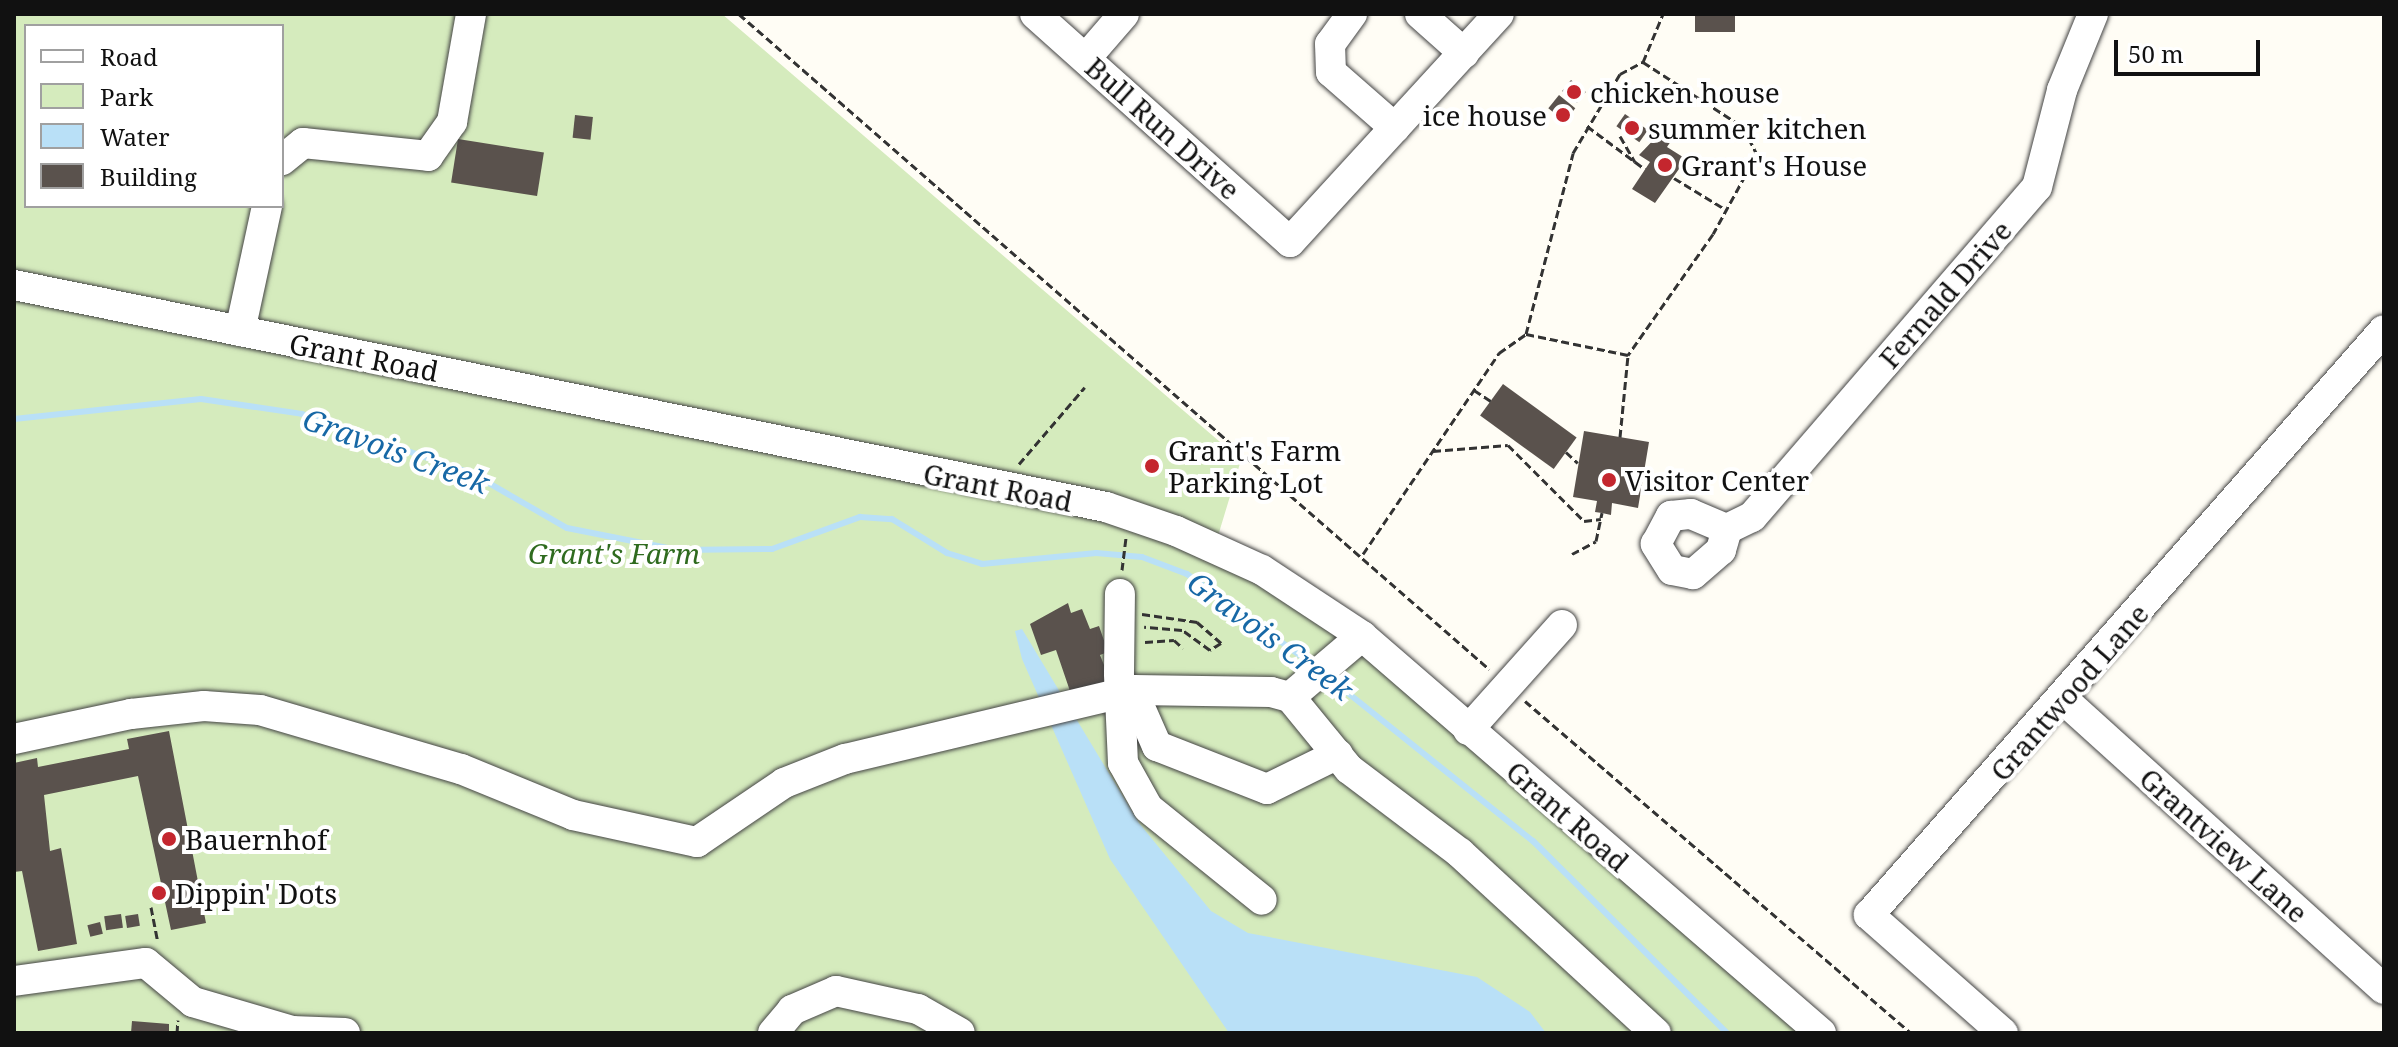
<!DOCTYPE html>
<html>
<head>
<meta charset="utf-8">
<style>
  body { margin:0 }
  #map { position:relative; width:2398px; height:1047px; overflow:hidden; background:#fffdf5; font-family:"Noto Serif",serif }
  div>[style] { position:absolute }
  .green>* { inset:0; background:#d5ebbd }
  .water>* { inset:0; background:#b9e0f7 }
  .stream>* { height:6px; margin:-3px; padding:0 3px; transform-origin:3px; border-radius:3px; background:#b9e0f7 }
  .building>* { inset:0; background:#5a524d; transform-origin:0 0 }
  .path>* { height:3px; margin-top:-1.5px; transform-origin:0; background:repeating-linear-gradient(90deg,#333 0 8px,transparent 0 12px) }
  .roads { filter:drop-shadow(0 0 2px #444) drop-shadow(0 0 2px #444) }
  .minor>* { height:30px; margin:-15px; padding:0 15px; transform-origin:15px; border-radius:15px; background:#fff }
  .dots>* { width:22px; height:22px; translate:-50% -50%; box-sizing:border-box; border:4px solid #fff; border-radius:50% }
  span { translate:-50% -50%; white-space:nowrap; text-align:center; line-height:1.15; -webkit-text-stroke:8px #fff; paint-order:stroke }
  .poi-label { font-size:28px; color:#111 }
  .left { translate:0 -50%; text-align:left }
  .right { translate:-100% -50%; text-align:right }
  .street-label { font-size:28px; color:#111 }
  .park-label { font-size:28px; color:#2f6b1f; font-style:italic }
  .water-label { font-size:30px; color:#1768a6; font-style:italic }
  .frame { position:absolute; inset:0; border:16px solid #111; pointer-events:none }
  .legend { position:absolute; left:24px; top:24px; width:260px; height:184px; box-sizing:border-box; background:#fff; border:2px solid #a0a0a0; margin:0; padding:10px 14px; list-style:none; font-size:24px; color:#111 }
  .legend li { display:flex; align-items:center; gap:16px; height:40px }
  .legend b { width:40px; border:2px solid #a0a0a0 }
  .scale { position:absolute; left:2114px; top:40px; width:146px; height:36px; box-sizing:border-box; border:4px solid #111; border-top:0; padding-left:10px; font-size:24px; line-height:28px; white-space:nowrap; color:#111; -webkit-text-stroke:6px #fff; paint-order:stroke }
</style>
</head>
<body>
<div id="map">
  <div class="green">
    <i style="clip-path:polygon(evenodd,14px 14px,722px 14px,1241px 460px,1211px 559px,1330px 626px,1805px 1033px,14px 1033px,14px 14px,26px 26px,282px 26px,282px 206px,26px 206px,26px 26px)"></i>
  </div>
  <div class="water">
    <i style="clip-path:polygon(1022px 629px,1139px 823px,1211px 911px,1248px 933px,1477px 977px,1530px 1012px,1546px 1033px,1229px 1033px,1110px 859px,1022px 659px,1015px 631px)"></i>
  </div>
  <div class="stream">
    <i style="left:14px;top:419px;width:188px;rotate:-6.1deg"></i>
    <i style="left:201px;top:399px;width:102px;rotate:8.4deg"></i>
    <i style="left:302px;top:414px;width:181px;rotate:19.3deg"></i>
    <i style="left:473px;top:474px;width:108px;rotate:29.9deg"></i>
    <i style="left:567px;top:528px;width:113px;rotate:11.2deg"></i>
    <i style="left:678px;top:550px;width:94px;rotate:-0.6deg"></i>
    <i style="left:772px;top:549px;width:94px;rotate:-20deg"></i>
    <i style="left:860px;top:517px;width:32px;rotate:4deg"></i>
    <i style="left:892px;top:519px;width:65px;rotate:31.7deg"></i>
    <i style="left:947px;top:553px;width:37px;rotate:17deg"></i>
    <i style="left:982px;top:564px;width:115px;rotate:-5.5deg"></i>
    <i style="left:1096px;top:553px;width:46px;rotate:5deg"></i>
    <i style="left:1142px;top:557px;width:48px;rotate:20.7deg"></i>
    <i style="left:1187px;top:574px;width:155px;rotate:35.8deg"></i>
    <i style="left:1328px;top:677px;width:263px;rotate:38.7deg"></i>
    <i style="left:1533px;top:841px;width:273px;rotate:44.7deg"></i>
  </div>
  <div class="building">
    <i style="left:1695px;top:14px;width:40px;height:18px"></i>
    <i style="left:1571px;top:80px;width:19px;height:14px;rotate:39deg"></i>
    <i style="left:1559px;top:95px;width:21px;height:17px;rotate:39deg"></i>
    <i style="left:1625px;top:114px;width:28px;height:15px;rotate:35deg"></i>
    <i style="left:575px;top:115px;width:18px;height:23px;rotate:6deg"></i>
    <i style="clip-path:polygon(1662px 131px,1673px 138px,1667px 147px,1686px 159px,1655px 203px,1632px 189px,1650px 162px,1639px 155px)"></i>
    <i style="left:458px;top:139px;width:87px;height:44px;rotate:9deg"></i>
    <i style="left:1503px;top:384px;width:91px;height:39px;rotate:36deg"></i>
    <i style="clip-path:polygon(1584px 431px,1649px 442px,1638px 508px,1612px 503px,1611px 515px,1602px 513px,1595px 512px,1597px 501px,1573px 497px)"></i>
    <i style="clip-path:polygon(1068px 603px,1071px 613px,1082px 609px,1090px 629px,1099px 626px,1108px 652px,1100px 655px,1110px 680px,1071px 694px,1056px 650px,1041px 655px,1030px 624px)"></i>
    <i style="clip-path:polygon(169px 731px,206px 923px,171px 930px,138px 776px,44px 795px,50px 851px,61px 848px,77px 944px,38px 951px,22px 871px,14px 872px,14px 763px,37px 758px,38px 767px,129px 749px,127px 739px)"></i>
    <i style="left:121px;top:914px;width:14px;height:17px;rotate:82deg"></i>
    <i style="left:138px;top:914px;width:12px;height:13px;rotate:81deg"></i>
    <i style="left:100px;top:922px;width:12px;height:13px;rotate:76deg"></i>
    <i style="clip-path:polygon(132px 1021px,169px 1024px,169px 1033px,131px 1033px)"></i>
  </div>
  <div class="path">
    <i style="left:739px;top:14px;width:996px;rotate:41.13deg"></i>
    <i style="left:1643px;top:62px;width:52px;rotate:-67.4deg"></i>
    <i style="left:1587px;top:126px;width:72px;rotate:36.6deg"></i>
    <i style="left:1620px;top:136px;width:30px;rotate:60deg"></i>
    <i style="left:1674px;top:178px;width:60px;rotate:31.3deg"></i>
    <i style="left:1474px;top:390px;width:20px;rotate:33deg"></i>
    <i style="left:1620px;top:437px;width:82px;rotate:-84.4deg"></i>
    <i style="left:1433px;top:451px;width:75px;rotate:-4.6deg"></i>
    <i style="left:1508px;top:445px;width:107px;rotate:45deg"></i>
    <i style="left:1584px;top:521px;width:17px;rotate:-7deg"></i>
    <i style="left:1566px;top:452px;width:16px;rotate:43deg"></i>
    <i style="left:1019px;top:464px;width:101px;rotate:-49.4deg"></i>
    <i style="left:1363px;top:554px;width:243px;rotate:-55.9deg"></i>
    <i style="left:1499px;top:353px;width:33px;rotate:-35deg"></i>
    <i style="left:1526px;top:334px;width:187px;rotate:-75.4deg"></i>
    <i style="left:1573px;top:153px;width:92px;rotate:-59.3deg"></i>
    <i style="left:1620px;top:74px;width:26px;rotate:-28deg"></i>
    <i style="left:1643px;top:62px;width:119px;rotate:33deg"></i>
    <i style="left:1743px;top:127px;width:30px;rotate:63deg"></i>
    <i style="left:1757px;top:154px;width:91px;rotate:118.8deg"></i>
    <i style="left:1713px;top:234px;width:148px;rotate:125.1deg"></i>
    <i style="left:1628px;top:355px;width:104px;rotate:-168.4deg"></i>
    <i style="left:1572px;top:554px;width:27px;rotate:-28deg"></i>
    <i style="left:1596px;top:541px;width:29px;rotate:-78deg"></i>
    <i style="left:1122px;top:570px;width:32px;rotate:-83deg"></i>
    <i style="left:1142px;top:614px;width:56px;rotate:8.3deg"></i>
    <i style="left:1197px;top:622px;width:32px;rotate:41deg"></i>
    <i style="left:1221px;top:643px;width:13px;rotate:148deg"></i>
    <i style="left:1210px;top:650px;width:34px;rotate:-144deg"></i>
    <i style="left:1182px;top:630px;width:38px;rotate:-175deg"></i>
    <i style="left:1145px;top:642px;width:29px;rotate:-4deg"></i>
    <i style="left:1174px;top:640px;width:12px;rotate:42deg"></i>
    <i style="left:1525px;top:701px;width:509px;rotate:40.7deg"></i>
    <i style="left:151px;top:907px;width:33px;rotate:79deg"></i>
    <i style="left:177px;top:1033px;width:13px;rotate:-86deg"></i>
  </div>
  <div class="roads">
    <div class="minor">
      <i style="left:1035px;top:14px;width:342px;rotate:41.8deg"></i>
      <i style="left:1290px;top:242px;width:309px;rotate:-47.5deg"></i>
      <i style="left:1352px;top:14px;width:37px;rotate:126deg"></i>
      <i style="left:1330px;top:44px;width:28px;rotate:88deg"></i>
      <i style="left:1331px;top:72px;width:85px;rotate:41.2deg"></i>
      <i style="left:1420px;top:14px;width:59px;rotate:41.6deg"></i>
      <i style="left:1086px;top:58px;width:58px;rotate:-49.2deg"></i>
      <i style="left:282px;top:160px;width:27px;rotate:-39deg"></i>
      <i style="left:303px;top:143px;width:126px;rotate:5.9deg"></i>
      <i style="left:428px;top:156px;width:42px;rotate:-54.8deg"></i>
      <i style="left:452px;top:122px;width:110px;rotate:-80deg"></i>
      <i style="left:14px;top:285px;width:1114px;rotate:11.49deg"></i>
      <i style="left:1106px;top:507px;width:74px;rotate:18.9deg"></i>
      <i style="left:1176px;top:531px;width:94px;rotate:24.4deg"></i>
      <i style="left:1262px;top:570px;width:120px;rotate:33.4deg"></i>
      <i style="left:1362px;top:636px;width:607px;rotate:40.86deg"></i>
      <i style="left:240px;top:331px;width:128px;rotate:-77.8deg"></i>
      <i style="left:1691px;top:514px;width:39px;rotate:23deg"></i>
      <i style="left:1727px;top:529px;width:22px;rotate:106deg"></i>
      <i style="left:1721px;top:550px;width:37px;rotate:139deg"></i>
      <i style="left:1693px;top:574px;width:21px;rotate:-169deg"></i>
      <i style="left:1672px;top:570px;width:31px;rotate:-122deg"></i>
      <i style="left:1656px;top:544px;width:32px;rotate:-62deg"></i>
      <i style="left:1671px;top:516px;width:20px;rotate:-6deg"></i>
      <i style="left:1727px;top:529px;width:28px;rotate:-26deg"></i>
      <i style="left:1752px;top:517px;width:436px;rotate:-49.2deg"></i>
      <i style="left:2037px;top:187px;width:100px;rotate:-75.5deg"></i>
      <i style="left:2062px;top:90px;width:82px;rotate:-67.8deg"></i>
      <i style="left:1119px;top:672px;width:78px;rotate:-89.3deg"></i>
      <i style="left:1119px;top:675px;width:88px;rotate:87.4deg"></i>
      <i style="left:1123px;top:763px;width:51px;rotate:60.9deg"></i>
      <i style="left:1148px;top:808px;width:146px;rotate:38.9deg"></i>
      <i style="left:1135px;top:696px;width:55px;rotate:66.3deg"></i>
      <i style="left:1157px;top:746px;width:118px;rotate:21.4deg"></i>
      <i style="left:1267px;top:789px;width:79px;rotate:-26.2deg"></i>
      <i style="left:1290px;top:697px;width:94px;rotate:-40.3deg"></i>
      <i style="left:2064px;top:700px;width:431px;rotate:42.1deg"></i>
      <i style="left:1468px;top:730px;width:141px;rotate:-48.2deg"></i>
      <i style="left:14px;top:739px;width:120px;rotate:-12.1deg"></i>
      <i style="left:131px;top:714px;width:73px;rotate:-6.3deg"></i>
      <i style="left:204px;top:706px;width:56px;rotate:4.1deg"></i>
      <i style="left:260px;top:710px;width:209px;rotate:16.4deg"></i>
      <i style="left:461px;top:769px;width:121px;rotate:22.3deg"></i>
      <i style="left:573px;top:815px;width:127px;rotate:12.3deg"></i>
      <i style="left:697px;top:842px;width:105px;rotate:-34.1deg"></i>
      <i style="left:784px;top:783px;width:66px;rotate:-21.5deg"></i>
      <i style="left:845px;top:759px;width:297px;rotate:-13.4deg"></i>
      <i style="left:1134px;top:690px;width:137px;rotate:0.8deg"></i>
      <i style="left:1271px;top:692px;width:20px;rotate:15deg"></i>
      <i style="left:1290px;top:697px;width:93px;rotate:50.7deg"></i>
      <i style="left:1349px;top:769px;width:139px;rotate:37.1deg"></i>
      <i style="left:1460px;top:853px;width:266px;rotate:42.6deg"></i>
      <i style="left:14px;top:981px;width:133px;rotate:-7.8deg"></i>
      <i style="left:146px;top:963px;width:61px;rotate:39.7deg"></i>
      <i style="left:193px;top:1002px;width:103px;rotate:16.3deg"></i>
      <i style="left:292px;top:1031px;width:53px;rotate:2.2deg"></i>
      <i style="left:773px;top:1033px;width:30px;rotate:-50deg"></i>
      <i style="left:792px;top:1010px;width:48px;rotate:-23.4deg"></i>
      <i style="left:836px;top:991px;width:84px;rotate:12.4deg"></i>
      <i style="left:918px;top:1009px;width:48px;rotate:29.7deg"></i>
      <i style="left:2003px;top:1033px;width:179px;rotate:-138.6deg"></i>
      <i style="left:1869px;top:915px;width:779px;rotate:-48.64deg"></i>
    </div>
  </div>
  <div class="dots">
    <i style="left:1574px;top:92px;background:#c4262e"></i>
    <i style="left:1563px;top:115px;background:#c4262e"></i>
    <i style="left:1632px;top:128px;background:#c4262e"></i>
    <i style="left:1665px;top:165px;background:#c4262e"></i>
    <i style="left:1152px;top:466px;background:#c4262e"></i>
    <i style="left:1609px;top:480px;background:#c4262e"></i>
    <i style="left:169px;top:839px;background:#c4262e"></i>
    <i style="left:159px;top:893px;background:#c4262e"></i>
  </div>
  <div class="poi-label">
    <span class="left" style="left:1590px;top:92px">chicken house</span>
    <span class="right" style="left:1547px;top:115px">ice house</span>
    <span class="left" style="left:1648px;top:128px">summer kitchen</span>
    <span class="left" style="left:1681px;top:165px">Grant's House</span>
    <span class="left" style="left:1168px;top:466px">Grant's Farm<br>Parking Lot</span>
    <span class="left" style="left:1625px;top:480px">Visitor Center</span>
    <span class="left" style="left:185px;top:839px">Bauernhof</span>
    <span class="left" style="left:175px;top:893px">Dippin' Dots</span>
  </div>
  <div class="street-label">
    <span style="left:1163px;top:128px;rotate:42deg">Bull Run Drive</span>
    <span style="left:1945px;top:294px;rotate:-49deg">Fernald Drive</span>
    <span style="left:364px;top:357px;rotate:11deg">Grant Road</span>
    <span style="left:998px;top:487px;rotate:11deg">Grant Road</span>
    <span style="left:2069px;top:692px;rotate:-49deg">Grantwood Lane</span>
    <span style="left:1568px;top:816px;rotate:41deg">Grant Road</span>
    <span style="left:2224px;top:845px;rotate:42deg">Grantview Lane</span>
  </div>
  <div class="park-label">
    <span style="left:614px;top:553px">Grant's Farm</span>
  </div>
  <div class="water-label">
    <span style="left:396px;top:451px;rotate:20deg">Gravois Creek</span>
    <span style="left:1270px;top:636px;rotate:36deg">Gravois Creek</span>
  </div>
  <div class="frame"></div>
  <ul class="legend">
  <li><b style="height:10px;background:#fff"></b>Road</li>
  <li><b style="height:22px;background:#d5ebbd"></b>Park</li>
  <li><b style="height:22px;background:#b9e0f7"></b>Water</li>
  <li><b style="height:22px;background:#5a524d"></b>Building</li>
  </ul>
  <div class="scale">50 m</div>
</div>
</body>
</html>
